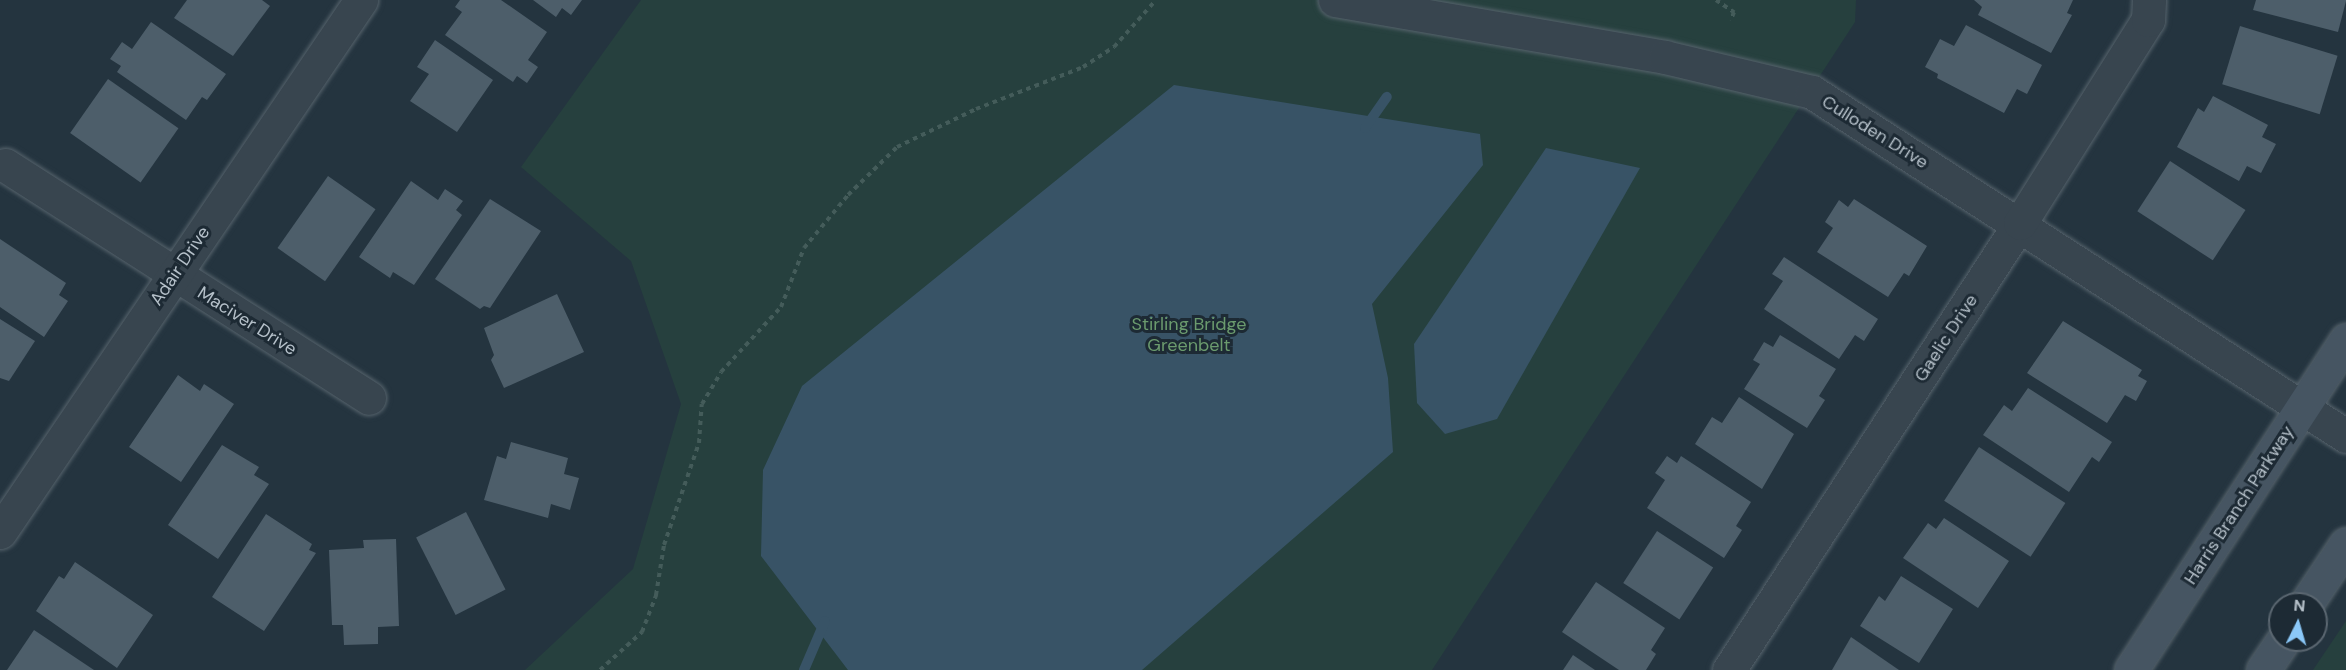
<!DOCTYPE html>
<html>
<head>
<meta charset="utf-8">
<style>
  body { margin:0 }
  #map { position:relative; width:2346px; height:670px; overflow:hidden; background:#24343f; font-family:"DM Sans",sans-serif }
  div>[style] { position:absolute }
  .green>* { inset:0; background:#26403e }
  .water>* { inset:0; background:#385366 }
  .stream>* { height:10px; margin:-5px; padding:0 5px; transform-origin:5px; border-radius:5px; background:#385366 }
  .building>* { inset:0; background:#4d5e6a; transform-origin:0 0 }
  .path>* { height:4px; margin-top:-2px; transform-origin:0; background:repeating-linear-gradient(90deg,#445c5a 0 4.5px,transparent 0 9px) }
  .roads { filter:drop-shadow(0 0 2px #56636c) drop-shadow(0 0 2px #56636c) }
  .minor>* { height:33px; margin:-16.5px; padding:0 16.5px; transform-origin:16.5px; border-radius:16.5px; background:#38454f }
  .secondary>* { height:33px; margin:-16.5px; padding:0 16.5px; transform-origin:16.5px; border-radius:16.5px; background:#465562 }
  span { translate:-50% -50%; white-space:nowrap; text-align:center; line-height:1.15; -webkit-text-stroke:6px #1d2a34; paint-order:stroke }
  .street-label { font-size:18px; color:#b5c0c9 }
  .park-label { font-size:18px; color:#6b9b6e }
  .north { position:absolute; left:2268px; top:592px; width:60px; height:60px; box-sizing:border-box; background:#1d2a34; border:2px solid #5a6670; border-radius:50%; rotate:5deg; font-size:16px; font-weight:700; line-height:24px; text-align:center; color:#b5c0c9 }
  .north::after { content:''; display:block; margin:auto; width:21px; height:27px; background:#8bc8f8; clip-path:polygon(50% 0,100% 100%,50% 72%,0 100%) }
</style>
</head>
<body>
<div id="map">
  <div class="green">
    <i style="clip-path:polygon(641px 0,1856px 0,1855px 22px,1432px 670px,525px 670px,633px 569px,681px 404px,631px 261px,521px 167px)"></i>
    <i style="clip-path:polygon(2346px 621px,2346px 670px,2313px 670px)"></i>
  </div>
  <div class="water">
    <i style="clip-path:polygon(1174px 85px,1480px 134px,1483px 165px,1372px 304px,1388px 378px,1393px 452px,1142px 670px,848px 670px,761px 556px,763px 470px,802px 386px)"></i>
    <i style="clip-path:polygon(1546px 148px,1640px 168px,1497px 419px,1445px 434px,1417px 403px,1414px 344px)"></i>
  </div>
  <div class="stream">
    <i style="left:1365px;top:128px;width:38px;rotate:-55deg"></i>
    <i style="left:804px;top:670px;width:53px;rotate:-66.8deg"></i>
  </div>
  <div class="building">
    <i style="clip-path:polygon(187px 0,262px 0,270px 6px,233px 56px,174px 18px)"></i>
    <i style="clip-path:polygon(460px 0,501px 0,547px 32px,528px 60px,538px 67px,527px 83px,517px 76px,513px 82px,445px 35px,462px 12px,455px 7px)"></i>
    <i style="clip-path:polygon(533px 0,582px 0,571px 15px,562px 8px,556px 17px)"></i>
    <i style="clip-path:polygon(1974px 0,2073px 0,2067px 13px,2072px 15px,2051px 53px,1978px 15px,1982px 7px)"></i>
    <i style="clip-path:polygon(2256px 0,2346px 0,2346px 1px,2338px 32px,2253px 10px)"></i>
    <i style="clip-path:polygon(151px 22px,226px 74px,207px 100px,202px 97px,186px 120px,117px 72px,121px 66px,110px 59px,122px 42px,132px 49px)"></i>
    <i style="clip-path:polygon(1966px 25px,2042px 65px,2027px 94px,2017px 89px,2004px 113px,1937px 78px,1938px 74px,1925px 67px,1940px 39px,1954px 46px)"></i>
    <i style="left:2240px;top:26px;width:102px;height:61px;rotate:17deg"></i>
    <i style="clip-path:polygon(435px 40px,493px 80px,457px 132px,410px 101px,429px 74px,417px 67px)"></i>
    <i style="left:108px;top:79px;width:86px;height:66px;rotate:35deg"></i>
    <i style="clip-path:polygon(2213px 96px,2268px 125px,2262px 137px,2276px 144px,2261px 173px,2247px 166px,2239px 181px,2177px 147px,2198px 108px,2204px 112px)"></i>
    <i style="left:2170px;top:161px;width:90px;height:60px;rotate:33deg"></i>
    <i style="left:328px;top:176px;width:58px;height:88px;rotate:35deg"></i>
    <i style="clip-path:polygon(411px 181px,438px 200px,445px 189px,463px 201px,456px 210px,462px 215px,414px 285px,393px 272px,390px 278px,359px 257px)"></i>
    <i style="clip-path:polygon(490px 199px,541px 231px,490px 308px,484px 306px,480px 309px,435px 279px)"></i>
    <i style="clip-path:polygon(1854px 199px,1927px 246px,1909px 276px,1904px 273px,1888px 297px,1817px 252px,1833px 228px,1825px 222px,1839px 200px,1848px 207px)"></i>
    <i style="clip-path:polygon(0 239px,66px 283px,59px 295px,68px 301px,44px 337px,0 307px)"></i>
    <i style="clip-path:polygon(1784px 257px,1878px 319px,1864px 341px,1855px 335px,1839px 359px,1764px 309px,1783px 281px,1772px 274px)"></i>
    <i style="clip-path:polygon(557px 294px,584px 352px,504px 388px,491px 360px,494px 355px,484px 328px)"></i>
    <i style="clip-path:polygon(0 319px,35px 341px,9px 381px,0 378px)"></i>
    <i style="clip-path:polygon(2063px 321px,2142px 370px,2138px 376px,2147px 381px,2136px 401px,2125px 395px,2107px 423px,2027px 373px)"></i>
    <i style="clip-path:polygon(1780px 335px,1836px 369px,1819px 396px,1825px 400px,1807px 428px,1744px 389px,1760px 364px,1753px 360px,1764px 342px,1773px 347px)"></i>
    <i style="clip-path:polygon(178px 375px,200px 391px,204px 384px,234px 404px,181px 482px,129px 447px)"></i>
    <i style="clip-path:polygon(2028px 388px,2112px 442px,2099px 462px,2092px 457px,2069px 492px,1983px 435px,2004px 405px,2012px 411px)"></i>
    <i style="clip-path:polygon(1739px 397px,1794px 434px,1762px 489px,1695px 444px,1712px 417px,1722px 423px)"></i>
    <i style="clip-path:polygon(511px 442px,568px 458px,564px 474px,579px 478px,570px 510px,551px 504px,548px 518px,484px 500px,497px 456px,506px 459px)"></i>
    <i style="clip-path:polygon(222px 445px,259px 467px,254px 475px,269px 484px,218px 559px,168px 525px)"></i>
    <i style="left:1979px;top:447px;width:103px;height:64px;rotate:33deg"></i>
    <i style="clip-path:polygon(1667px 456px,1677px 463px,1681px 456px,1751px 502px,1736px 526px,1742px 530px,1724px 558px,1647px 508px,1665px 480px,1655px 473px)"></i>
    <i style="left:466px;top:512px;width:87px;height:56px;rotate:63deg"></i>
    <i style="clip-path:polygon(266px 514px,312px 544px,309px 550px,316px 553px,264px 631px,212px 597px)"></i>
    <i style="clip-path:polygon(1944px 518px,2009px 561px,1978px 608px,1903px 558px,1928px 523px,1936px 529px)"></i>
    <i style="left:1657px;top:531px;width:67px;height:62px;rotate:33deg"></i>
    <i style="clip-path:polygon(396px 539px,399px 626px,378px 627px,378px 644px,344px 645px,343px 625px,332px 625px,329px 550px,364px 548px,363px 540px)"></i>
    <i style="clip-path:polygon(75px 562px,153px 615px,117px 668px,36px 611px,59px 576px,64px 579px)"></i>
    <i style="clip-path:polygon(1901px 576px,1953px 609px,1919px 663px,1860px 626px,1879px 596px,1885px 601px)"></i>
    <i style="clip-path:polygon(1596px 582px,1665px 628px,1651px 650px,1656px 654px,1646px 670px,1619px 670px,1562px 632px)"></i>
    <i style="clip-path:polygon(34px 630px,94px 670px,7px 670px)"></i>
    <i style="clip-path:polygon(1851px 637px,1899px 670px,1832px 670px)"></i>
    <i style="clip-path:polygon(1573px 655px,1595px 670px,1563px 670px)"></i>
  </div>
  <div class="path">
    <i style="left:1716px;top:0;width:22px;rotate:34deg"></i>
    <i style="left:1734px;top:12px;width:9px;rotate:111deg"></i>
    <i style="left:600px;top:670px;width:57px;rotate:-42.1deg"></i>
    <i style="left:642px;top:632px;width:40px;rotate:-69deg"></i>
    <i style="left:656px;top:595px;width:51px;rotate:-80.9deg"></i>
    <i style="left:664px;top:545px;width:108px;rotate:-71.1deg"></i>
    <i style="left:699px;top:443px;width:39px;rotate:-86deg"></i>
    <i style="left:702px;top:404px;width:37px;rotate:-59deg"></i>
    <i style="left:721px;top:372px;width:88px;rotate:-47.3deg"></i>
    <i style="left:781px;top:307px;width:63px;rotate:-68.7deg"></i>
    <i style="left:804px;top:248px;width:69px;rotate:-50.3deg"></i>
    <i style="left:848px;top:195px;width:69px;rotate:-44.4deg"></i>
    <i style="left:897px;top:147px;width:88px;rotate:-25.7deg"></i>
    <i style="left:976px;top:109px;width:115px;rotate:-21.4deg"></i>
    <i style="left:1083px;top:67px;width:37px;rotate:-33deg"></i>
    <i style="left:1114px;top:47px;width:63px;rotate:-48.2deg"></i>
  </div>
  <div class="roads">
    <div class="minor">
      <i style="left:1335px;top:0;width:335px;rotate:9.8deg"></i>
      <i style="left:1665px;top:57px;width:151px;rotate:13.4deg"></i>
      <i style="left:1812px;top:92px;width:635px;rotate:32.79deg"></i>
      <i style="left:5px;top:165px;width:432px;rotate:32.6deg"></i>
      <i style="left:0;top:532px;width:643px;rotate:-55.84deg"></i>
      <i style="left:1729px;top:670px;width:533px;rotate:-56.94deg"></i>
      <i style="left:2020px;top:223px;width:240px;rotate:-57.8deg"></i>
      <i style="left:2148px;top:20px;width:20px;rotate:-87deg"></i>
    </div>
    <div class="secondary">
      <i style="left:2306px;top:604px;width:72px;rotate:-56.3deg"></i>
      <i style="left:2131px;top:670px;width:394px;rotate:-56.9deg"></i>
      <i style="left:2263px;top:670px;width:36px;rotate:-56deg"></i>
    </div>
  </div>
  <div class="street-label">
    <span style="left:1875px;top:132px;rotate:32deg">Culloden Drive</span>
    <span style="left:180px;top:266px;rotate:-56deg">Adair Drive</span>
    <span style="left:247px;top:321px;rotate:32deg">Maciver Drive</span>
    <span style="left:1946px;top:338px;rotate:-57deg">Gaelic Drive</span>
    <span style="left:2239px;top:505px;rotate:-57deg">Harris Branch Parkway</span>
  </div>
  <div class="park-label">
    <span style="left:1189px;top:335px">Stirling Bridge<br>Greenbelt</span>
  </div>
  <div class="north">N</div>
</div>
</body>
</html>
